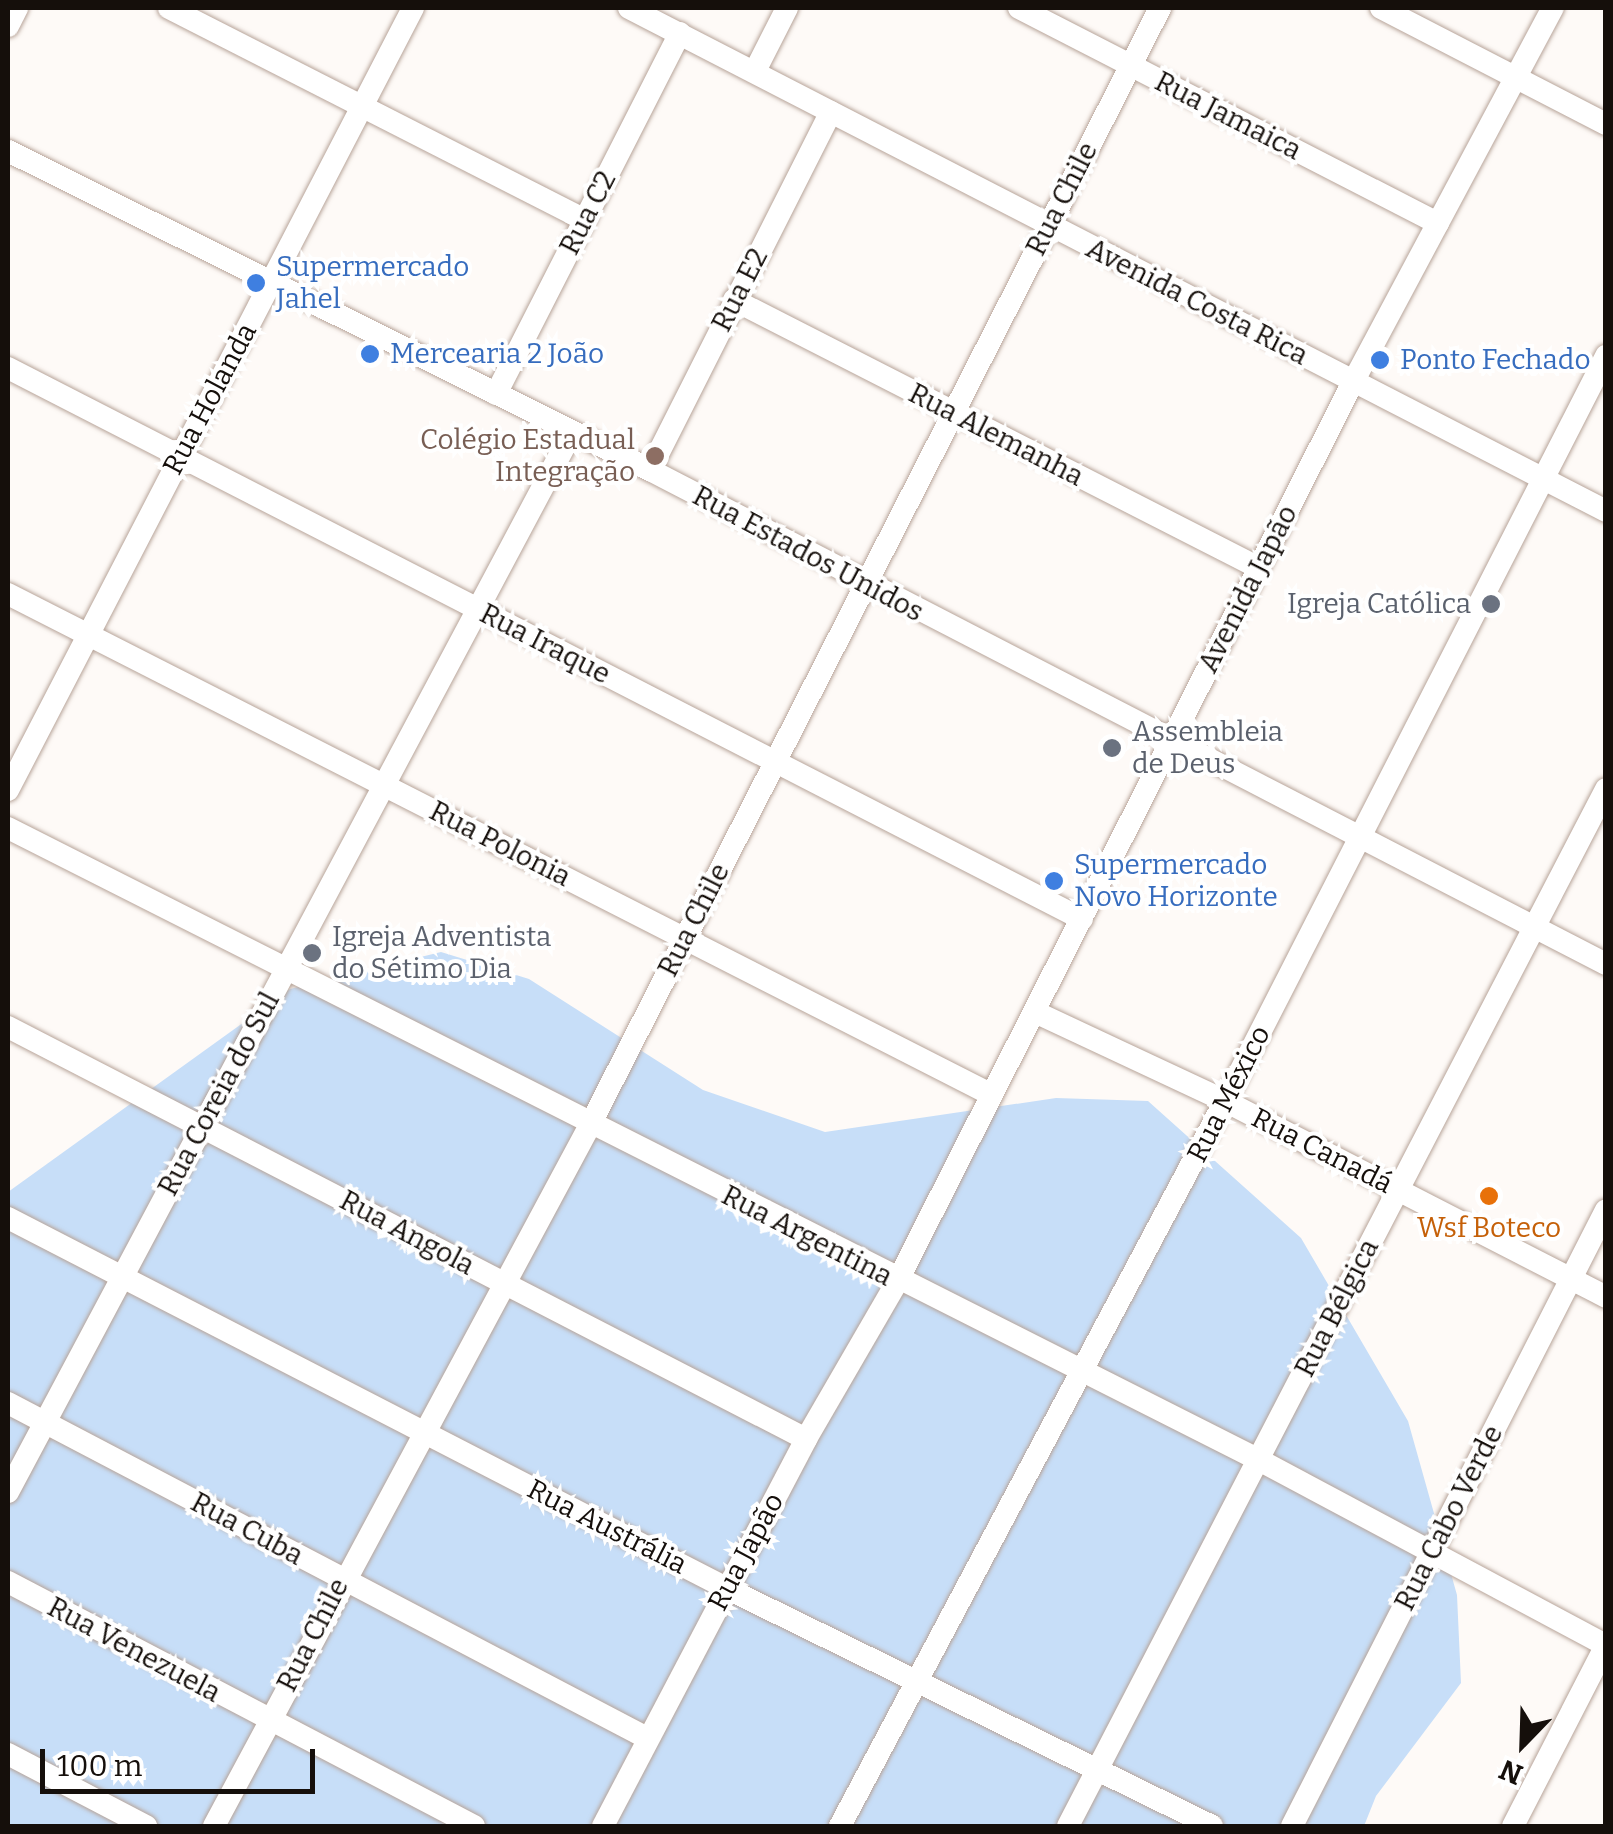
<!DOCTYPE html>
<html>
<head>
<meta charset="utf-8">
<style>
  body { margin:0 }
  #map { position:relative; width:1613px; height:1834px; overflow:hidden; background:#fefaf7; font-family:Bitter,serif }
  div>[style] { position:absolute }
  .water>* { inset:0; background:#c7def8 }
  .roads { filter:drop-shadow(0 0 2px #b7a499) drop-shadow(0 0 2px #b7a499) }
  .minor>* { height:22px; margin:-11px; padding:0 11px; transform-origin:11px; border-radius:11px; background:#fff }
  .dots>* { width:28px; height:28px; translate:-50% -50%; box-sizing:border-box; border:5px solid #fff; border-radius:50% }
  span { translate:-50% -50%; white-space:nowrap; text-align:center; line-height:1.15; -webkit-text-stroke:8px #fff; paint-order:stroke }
  .street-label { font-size:28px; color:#150f0b }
  .shop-label { font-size:28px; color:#366cbe }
  .left { translate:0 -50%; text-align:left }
  .education-label { font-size:28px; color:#785e54 }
  .right { translate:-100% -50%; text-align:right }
  .worship-label { font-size:28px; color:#5b616d }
  .food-label { font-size:28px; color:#c56008 }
  .frame { position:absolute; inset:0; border:10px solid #150f0b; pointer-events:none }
  .north { position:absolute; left:1473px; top:1694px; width:100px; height:100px; -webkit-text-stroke:8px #fff; paint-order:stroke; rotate:203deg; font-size:28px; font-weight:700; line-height:40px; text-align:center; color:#150f0b }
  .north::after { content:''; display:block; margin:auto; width:35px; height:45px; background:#150f0b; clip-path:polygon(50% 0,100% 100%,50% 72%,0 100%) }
  .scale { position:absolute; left:40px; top:1749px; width:275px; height:45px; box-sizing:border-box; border:5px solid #150f0b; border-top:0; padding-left:12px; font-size:30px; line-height:35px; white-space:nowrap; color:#150f0b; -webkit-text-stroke:8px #fff; paint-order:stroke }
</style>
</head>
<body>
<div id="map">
  <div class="water">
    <i style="clip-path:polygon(441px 952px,529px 979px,703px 1090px,825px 1132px,1056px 1098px,1148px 1101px,1301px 1238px,1408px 1421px,1457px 1595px,1461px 1683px,1376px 1796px,1364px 1826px,8px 1826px,8px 1192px,290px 989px)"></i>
  </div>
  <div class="roads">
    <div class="minor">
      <i style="left:169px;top:8px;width:467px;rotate:27deg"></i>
      <i style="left:629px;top:8px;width:1099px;rotate:27.24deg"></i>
      <i style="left:1019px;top:8px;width:471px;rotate:27.2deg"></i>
      <i style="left:1381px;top:8px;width:253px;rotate:27.3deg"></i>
      <i style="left:8px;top:26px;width:20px;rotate:-63deg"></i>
      <i style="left:755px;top:71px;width:71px;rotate:-63.1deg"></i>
      <i style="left:8px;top:151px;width:717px;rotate:26.42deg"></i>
      <i style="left:650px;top:470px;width:1076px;rotate:27.33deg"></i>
      <i style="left:734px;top:300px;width:589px;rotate:27.04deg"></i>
      <i style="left:8px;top:368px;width:1207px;rotate:27.16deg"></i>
      <i style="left:496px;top:394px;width:405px;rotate:-63deg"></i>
      <i style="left:650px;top:470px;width:401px;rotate:-63.2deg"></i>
      <i style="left:8px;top:594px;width:1104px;rotate:26.98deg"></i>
      <i style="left:8px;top:790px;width:881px;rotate:-62.62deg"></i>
      <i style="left:8px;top:828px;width:1402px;rotate:26.8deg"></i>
      <i style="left:1259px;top:1460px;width:393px;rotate:28.1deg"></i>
      <i style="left:1035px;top:1012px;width:210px;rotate:25.1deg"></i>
      <i style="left:1225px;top:1101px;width:428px;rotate:27.2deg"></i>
      <i style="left:8px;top:1027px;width:898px;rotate:27.31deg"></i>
      <i style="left:8px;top:1218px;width:808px;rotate:27.26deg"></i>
      <i style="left:726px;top:1588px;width:541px;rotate:26.09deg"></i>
      <i style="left:8px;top:1403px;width:721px;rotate:27.67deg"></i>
      <i style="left:8px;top:1492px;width:1201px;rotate:-61.98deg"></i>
      <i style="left:8px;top:1582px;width:526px;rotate:27.64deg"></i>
      <i style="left:8px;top:1754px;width:156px;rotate:27.6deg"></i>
      <i style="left:214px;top:1826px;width:795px;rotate:-61.79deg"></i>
      <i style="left:590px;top:1125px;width:1254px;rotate:-62.96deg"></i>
      <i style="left:603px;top:1826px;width:437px;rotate:-62.3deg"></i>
      <i style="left:806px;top:1439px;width:181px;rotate:-59.9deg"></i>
      <i style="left:897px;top:1282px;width:1009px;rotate:-63.13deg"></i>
      <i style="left:1353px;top:382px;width:424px;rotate:-61.9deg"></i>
      <i style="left:840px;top:1826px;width:821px;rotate:-62.03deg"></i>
      <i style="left:1225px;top:1101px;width:837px;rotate:-62.91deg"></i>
      <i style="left:1068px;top:1826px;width:1168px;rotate:-62.58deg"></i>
      <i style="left:1292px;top:1826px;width:691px;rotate:-62.99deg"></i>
      <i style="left:1513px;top:1826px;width:203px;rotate:-62.8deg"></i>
    </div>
  </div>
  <div class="dots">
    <i style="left:256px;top:283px;background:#3f7fe0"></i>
    <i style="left:370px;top:354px;background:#3f7fe0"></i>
    <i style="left:1380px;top:360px;background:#3f7fe0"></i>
    <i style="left:655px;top:456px;background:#8d6e63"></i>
    <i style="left:1491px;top:604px;background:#6b7280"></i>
    <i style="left:1112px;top:748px;background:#6b7280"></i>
    <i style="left:1054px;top:881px;background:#3f7fe0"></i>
    <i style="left:312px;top:953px;background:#6b7280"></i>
    <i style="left:1489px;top:1196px;background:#e8710a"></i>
  </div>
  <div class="street-label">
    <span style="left:1228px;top:116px;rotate:27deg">Rua Jamaica</span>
    <span style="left:1062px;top:199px;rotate:-63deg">Rua Chile</span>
    <span style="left:588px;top:213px;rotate:-63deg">Rua C2</span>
    <span style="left:740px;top:290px;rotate:-63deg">Rua E2</span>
    <span style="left:1197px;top:302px;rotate:27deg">Avenida Costa Rica</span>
    <span style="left:210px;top:399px;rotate:-62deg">Rua Holanda</span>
    <span style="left:996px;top:435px;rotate:27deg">Rua Alemanha</span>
    <span style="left:808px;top:554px;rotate:28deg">Rua Estados Unidos</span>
    <span style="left:1248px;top:589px;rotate:-63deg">Avenida Japão</span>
    <span style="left:545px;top:644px;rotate:27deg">Rua Iraque</span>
    <span style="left:500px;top:844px;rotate:27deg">Rua Polonia</span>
    <span style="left:694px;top:920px;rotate:-63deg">Rua Chile</span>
    <span style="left:219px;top:1094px;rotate:-62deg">Rua Coreia do Sul</span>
    <span style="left:1229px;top:1094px;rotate:-63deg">Rua México</span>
    <span style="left:1322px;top:1151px;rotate:27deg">Rua Canadá</span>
    <span style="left:407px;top:1233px;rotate:28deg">Rua Angola</span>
    <span style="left:807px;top:1236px;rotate:27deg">Rua Argentina</span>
    <span style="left:1337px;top:1308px;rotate:-63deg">Rua Bélgica</span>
    <span style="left:1449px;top:1518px;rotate:-63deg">Rua Cabo Verde</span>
    <span style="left:607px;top:1527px;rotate:27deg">Rua Austrália</span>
    <span style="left:247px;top:1529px;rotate:28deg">Rua Cuba</span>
    <span style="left:746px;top:1552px;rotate:-62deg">Rua Japão</span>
    <span style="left:313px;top:1635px;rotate:-63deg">Rua Chile</span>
    <span style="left:134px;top:1650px;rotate:28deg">Rua Venezuela</span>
  </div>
  <div class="shop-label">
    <span class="left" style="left:276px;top:283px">Supermercado<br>Jahel</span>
    <span class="left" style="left:390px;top:354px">Mercearia 2 João</span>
    <span class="left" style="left:1400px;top:360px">Ponto Fechado</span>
    <span class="left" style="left:1074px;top:881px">Supermercado<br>Novo Horizonte</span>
  </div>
  <div class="education-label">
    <span class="right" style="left:635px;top:456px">Colégio Estadual<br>Integração</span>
  </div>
  <div class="worship-label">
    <span class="right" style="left:1471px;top:604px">Igreja Católica</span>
    <span class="left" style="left:1132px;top:748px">Assembleia<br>de Deus</span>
    <span class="left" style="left:332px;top:953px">Igreja Adventista<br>do Sétimo Dia</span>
  </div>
  <div class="food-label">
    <span style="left:1489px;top:1228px">Wsf Boteco</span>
  </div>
  <div class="frame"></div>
  <div class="north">N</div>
  <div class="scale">100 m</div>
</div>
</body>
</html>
